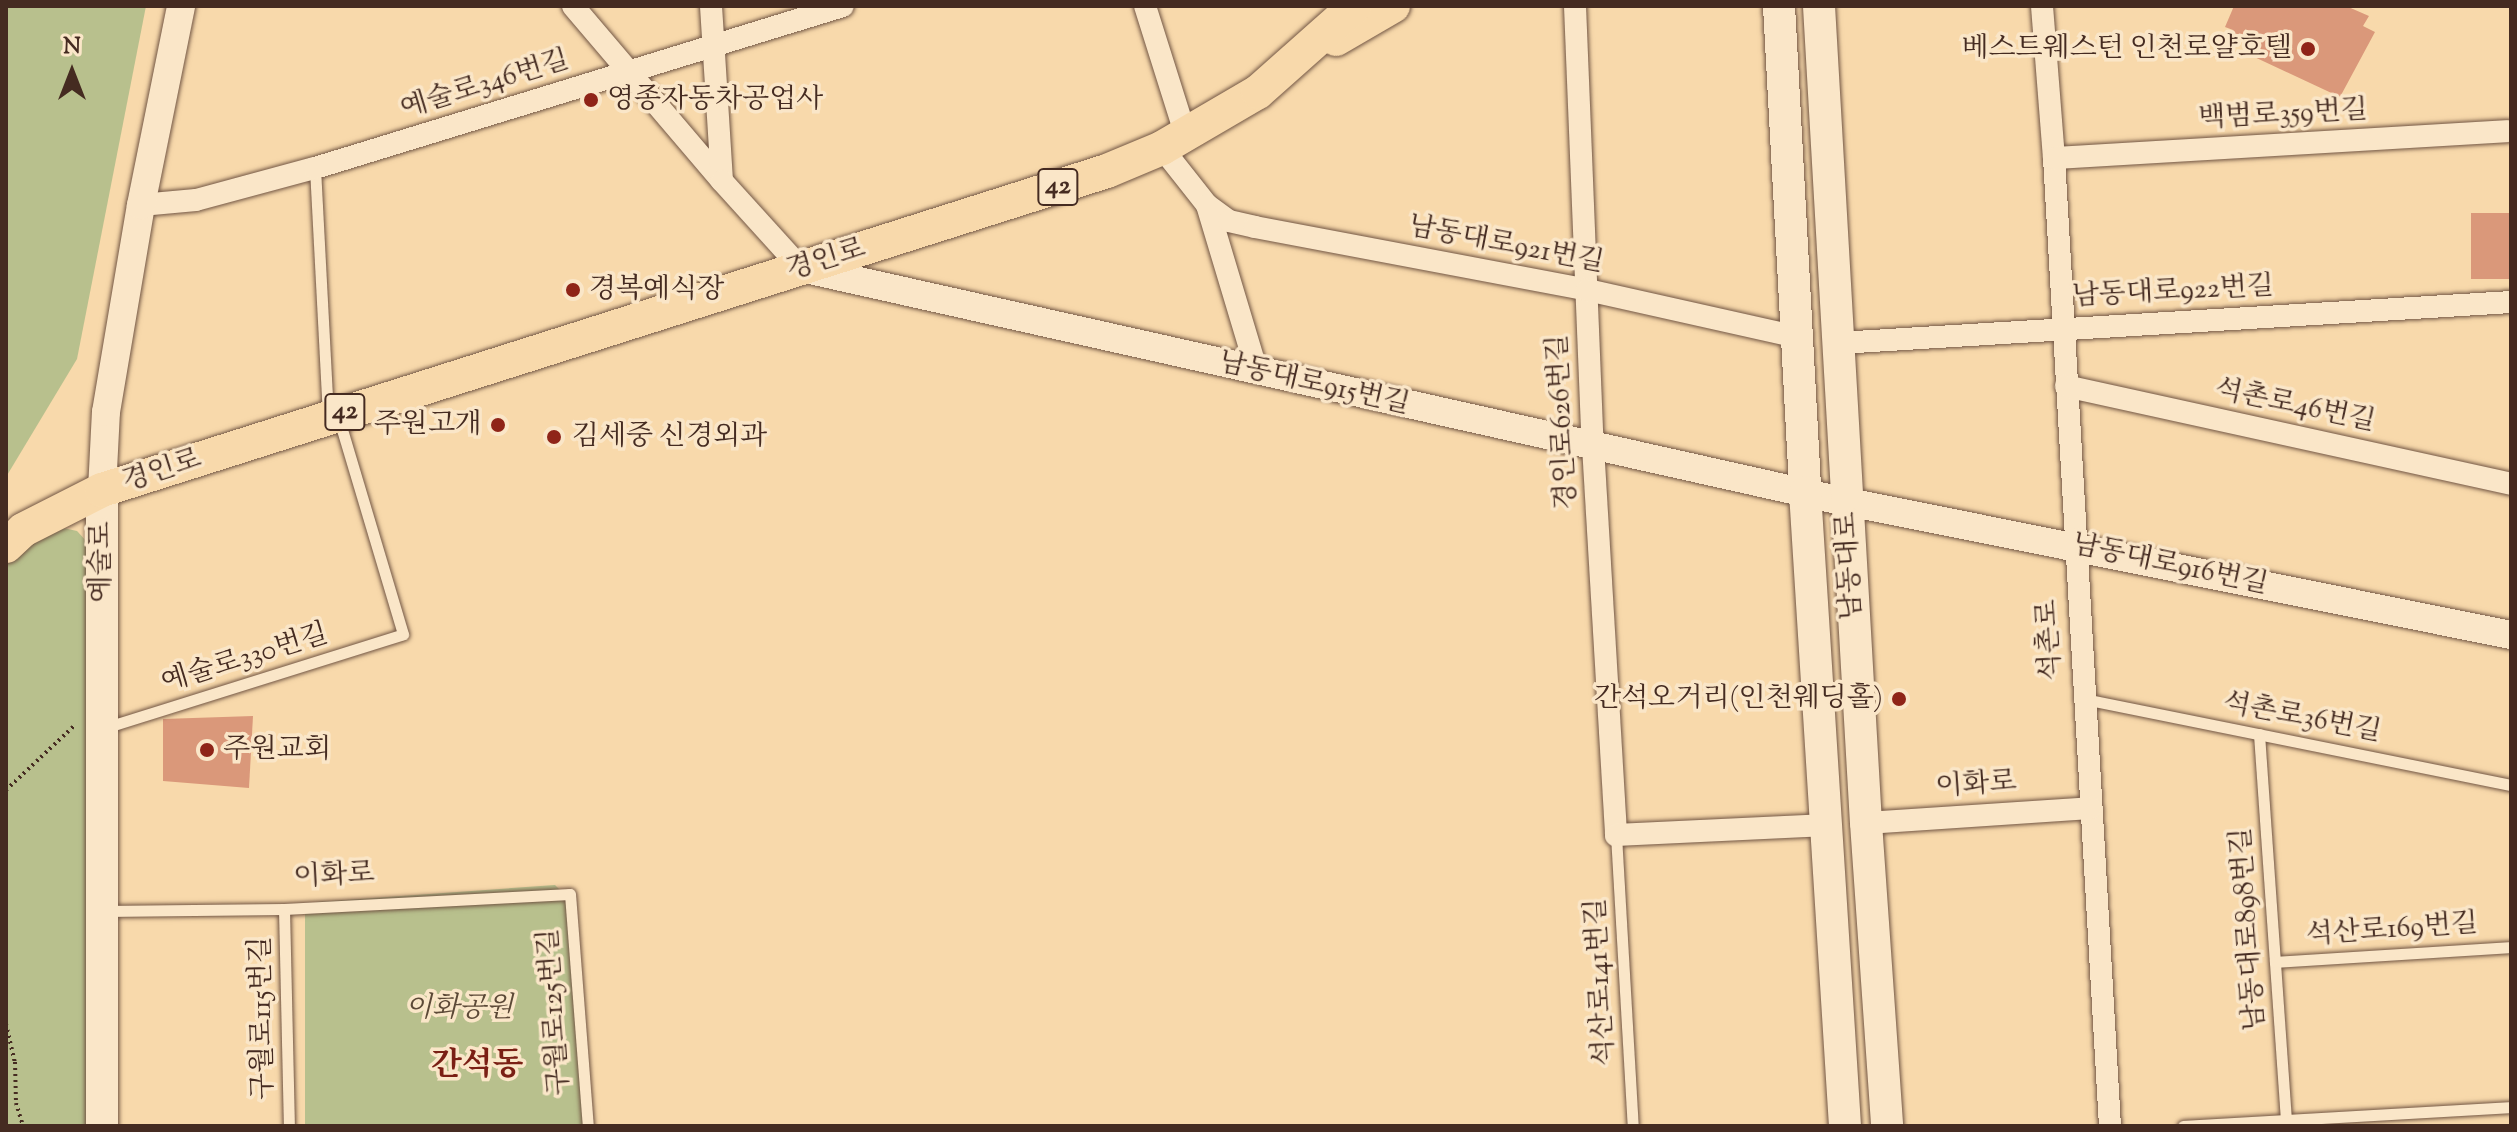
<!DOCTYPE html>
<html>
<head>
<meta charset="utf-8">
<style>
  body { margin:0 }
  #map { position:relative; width:2517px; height:1132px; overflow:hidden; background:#f8d9ab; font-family:"Sorts Mill Goudy","Noto Serif KR",serif }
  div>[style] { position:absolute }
  .green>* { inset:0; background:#b8c08d }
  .building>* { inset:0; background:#da987a; transform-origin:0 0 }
  .path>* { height:4px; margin-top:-2px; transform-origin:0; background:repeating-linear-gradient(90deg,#452b21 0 2px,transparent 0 6px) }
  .roads { filter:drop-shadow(0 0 2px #725644) drop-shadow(0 0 2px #725644) }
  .service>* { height:11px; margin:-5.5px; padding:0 5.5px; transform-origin:5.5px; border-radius:5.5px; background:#fae6c8 }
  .minor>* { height:22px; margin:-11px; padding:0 11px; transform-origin:11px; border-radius:11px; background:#fae6c8 }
  .tertiary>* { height:28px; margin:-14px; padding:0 14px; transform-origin:14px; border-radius:14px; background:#fae6c8 }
  .secondary>* { height:32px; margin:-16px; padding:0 16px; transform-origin:16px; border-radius:16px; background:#fae6c8 }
  .primary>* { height:34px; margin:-17px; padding:0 17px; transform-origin:17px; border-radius:17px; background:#f8d9ab }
  .dots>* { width:22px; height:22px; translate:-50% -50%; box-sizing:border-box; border:4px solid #fae6c8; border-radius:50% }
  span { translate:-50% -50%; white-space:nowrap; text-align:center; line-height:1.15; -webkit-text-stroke:7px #fae6c8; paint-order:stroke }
  .shield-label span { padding:2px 6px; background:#fae6c8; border:2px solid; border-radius:6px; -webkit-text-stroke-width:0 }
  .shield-label { font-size:26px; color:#452b21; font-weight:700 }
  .poi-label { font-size:28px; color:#452b21 }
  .right { translate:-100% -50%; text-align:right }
  .left { translate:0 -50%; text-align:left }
  .street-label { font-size:28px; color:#452b21 }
  .park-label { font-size:28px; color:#5c4937; font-style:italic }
  .quarter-label { font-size:32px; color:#7a1f14; font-weight:700 }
  .frame { position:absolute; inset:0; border:8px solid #452b21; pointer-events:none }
  .north { position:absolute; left:32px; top:32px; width:80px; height:80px; -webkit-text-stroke:6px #fae6c8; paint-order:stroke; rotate:0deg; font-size:22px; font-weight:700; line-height:32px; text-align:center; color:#452b21 }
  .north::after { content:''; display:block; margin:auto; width:28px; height:36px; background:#452b21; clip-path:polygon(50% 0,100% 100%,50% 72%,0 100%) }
</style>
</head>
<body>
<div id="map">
  <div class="green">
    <i style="clip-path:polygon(6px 6px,146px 6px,77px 359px,6px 477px)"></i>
    <i style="clip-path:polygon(59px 527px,77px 531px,89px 544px,103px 1126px,6px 1126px,6px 547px)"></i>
    <i style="clip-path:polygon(555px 885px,569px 899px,585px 1126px,305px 1126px,305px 913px,317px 902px)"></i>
  </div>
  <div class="building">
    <i style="clip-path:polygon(2234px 6px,2346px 6px,2369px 16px,2363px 26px,2375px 32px,2340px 97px,2248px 54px,2253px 45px,2230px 35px,2233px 30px,2225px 27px)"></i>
    <i style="left:2511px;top:213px;width:66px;height:40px;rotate:90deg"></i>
    <i style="clip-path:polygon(253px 716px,249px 788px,163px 781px,163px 719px)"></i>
  </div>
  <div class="path">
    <i style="left:6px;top:790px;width:93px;rotate:-43.3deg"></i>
    <i style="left:6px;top:1024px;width:39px;rotate:77deg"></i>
    <i style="left:15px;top:1062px;width:41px;rotate:88.6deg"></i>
    <i style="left:16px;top:1103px;width:24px;rotate:73deg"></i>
  </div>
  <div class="roads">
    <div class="service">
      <i style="left:315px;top:168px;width:247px;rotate:87deg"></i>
      <i style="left:2084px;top:699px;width:436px;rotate:11.4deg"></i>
      <i style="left:107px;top:727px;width:310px;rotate:-17.4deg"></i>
      <i style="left:403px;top:634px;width:224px;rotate:-106.6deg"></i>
      <i style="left:2259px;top:734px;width:387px;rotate:86deg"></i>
      <i style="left:1616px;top:835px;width:291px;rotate:86.7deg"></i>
      <i style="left:284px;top:909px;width:217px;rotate:88.7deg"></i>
      <i style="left:104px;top:911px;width:180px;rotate:-0.6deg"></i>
      <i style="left:284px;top:909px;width:286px;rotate:-3deg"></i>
      <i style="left:570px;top:894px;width:233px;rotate:85.6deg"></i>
      <i style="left:2275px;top:962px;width:236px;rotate:-3.6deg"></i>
      <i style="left:2183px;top:1126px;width:329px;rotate:-3.3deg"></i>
    </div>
    <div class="minor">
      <i style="left:573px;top:6px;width:230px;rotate:49.6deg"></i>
      <i style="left:711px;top:6px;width:175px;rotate:86.4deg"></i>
      <i style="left:722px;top:181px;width:118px;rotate:47.8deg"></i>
      <i style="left:1145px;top:6px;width:136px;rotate:72.5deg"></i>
      <i style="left:1575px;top:6px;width:440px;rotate:87.7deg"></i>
      <i style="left:1593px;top:446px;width:390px;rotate:86.6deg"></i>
      <i style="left:1616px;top:835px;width:211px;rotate:-2.7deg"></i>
      <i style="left:2042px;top:6px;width:152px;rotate:85.5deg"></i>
      <i style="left:2054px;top:158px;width:970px;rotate:86.69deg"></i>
      <i style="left:1162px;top:148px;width:73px;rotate:51.7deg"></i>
      <i style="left:1207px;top:205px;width:174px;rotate:73.3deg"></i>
      <i style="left:2054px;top:158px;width:454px;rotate:-3.4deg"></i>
      <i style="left:141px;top:205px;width:55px;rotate:-5.2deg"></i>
      <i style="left:196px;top:200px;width:123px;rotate:-15.1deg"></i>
      <i style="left:315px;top:168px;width:552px;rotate:-17.06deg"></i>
      <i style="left:1207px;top:205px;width:27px;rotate:36deg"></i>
      <i style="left:1229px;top:221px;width:27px;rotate:13deg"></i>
      <i style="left:1255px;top:227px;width:338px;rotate:10.7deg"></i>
      <i style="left:1587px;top:290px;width:215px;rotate:12.6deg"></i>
      <i style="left:1839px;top:343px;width:673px;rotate:-3.49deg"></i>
      <i style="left:2066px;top:386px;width:456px;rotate:12.4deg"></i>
      <i style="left:1866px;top:823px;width:225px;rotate:-3.8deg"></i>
    </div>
    <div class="tertiary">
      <i style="left:801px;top:268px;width:1052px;rotate:12.62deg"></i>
      <i style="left:1828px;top:498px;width:697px;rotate:11.34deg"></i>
      <i style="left:102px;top:490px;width:78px;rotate:-87.1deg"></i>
      <i style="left:106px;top:412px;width:210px;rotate:-80.4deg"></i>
      <i style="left:141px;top:205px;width:203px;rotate:-78.6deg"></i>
    </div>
    <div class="secondary">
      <i style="left:1779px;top:6px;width:487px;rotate:86.9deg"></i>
      <i style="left:1805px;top:492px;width:635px;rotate:86.39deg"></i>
      <i style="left:1819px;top:6px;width:818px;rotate:86.71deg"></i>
      <i style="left:1866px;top:823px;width:304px;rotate:86deg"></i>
      <i style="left:102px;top:490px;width:636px;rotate:90deg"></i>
    </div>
    <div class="primary">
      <i style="left:1336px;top:39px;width:66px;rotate:-30.1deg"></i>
      <i style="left:6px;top:546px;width:23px;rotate:-43deg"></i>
      <i style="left:23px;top:530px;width:89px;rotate:-26.9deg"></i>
      <i style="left:102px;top:490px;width:1054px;rotate:-17.61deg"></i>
      <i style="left:1107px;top:171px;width:60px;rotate:-22.7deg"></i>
      <i style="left:1162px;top:148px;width:111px;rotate:-30.3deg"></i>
      <i style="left:1258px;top:92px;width:130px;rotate:-41.6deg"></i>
    </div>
  </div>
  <div class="dots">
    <i style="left:2308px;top:49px;background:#8f2418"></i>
    <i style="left:591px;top:100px;background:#8f2418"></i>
    <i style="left:573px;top:290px;background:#8f2418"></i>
    <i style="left:498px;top:425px;background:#8f2418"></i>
    <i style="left:554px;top:437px;background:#8f2418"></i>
    <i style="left:1899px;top:699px;background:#8f2418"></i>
    <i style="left:207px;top:750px;background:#8f2418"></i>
  </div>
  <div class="shield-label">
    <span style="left:1058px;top:187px">42</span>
    <span style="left:345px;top:412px">42</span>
  </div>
  <div class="poi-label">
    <span class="right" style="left:2292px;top:49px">베스트웨스턴 인천로얄호텔</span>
    <span class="left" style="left:607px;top:100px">영종자동차공업사</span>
    <span class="left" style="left:589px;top:290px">경복예식장</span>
    <span class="right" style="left:482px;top:425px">주원고개</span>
    <span class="left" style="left:572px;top:437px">김세중 신경외과</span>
    <span class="right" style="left:1883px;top:699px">간석오거리(인천웨딩홀)</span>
    <span class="left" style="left:223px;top:750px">주원교회</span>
  </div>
  <div class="street-label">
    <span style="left:485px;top:85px;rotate:-17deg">예술로346번길</span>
    <span style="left:2283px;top:115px;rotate:-3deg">백범로359번길</span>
    <span style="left:1506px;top:245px;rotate:11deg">남동대로921번길</span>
    <span style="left:826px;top:260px;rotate:-17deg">경인로</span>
    <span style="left:2173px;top:292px;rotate:-3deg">남동대로922번길</span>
    <span style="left:1314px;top:384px;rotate:13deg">남동대로915번길</span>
    <span style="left:2295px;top:406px;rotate:12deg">석촌로46번길</span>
    <span style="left:1563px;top:422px;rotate:-93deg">경인로626번길</span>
    <span style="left:162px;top:471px;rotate:-18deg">경인로</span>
    <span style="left:102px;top:562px;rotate:-90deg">예술로</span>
    <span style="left:2170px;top:565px;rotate:12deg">남동대로916번길</span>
    <span style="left:1850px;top:566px;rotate:-93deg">남동대로</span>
    <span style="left:2050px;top:640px;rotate:-93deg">석촌로</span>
    <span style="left:245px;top:659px;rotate:-17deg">예술로330번길</span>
    <span style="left:2302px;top:718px;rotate:11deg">석촌로36번길</span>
    <span style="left:1976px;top:785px;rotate:-4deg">이화로</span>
    <span style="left:334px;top:876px;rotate:-3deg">이화로</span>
    <span style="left:2249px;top:929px;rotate:-94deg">남동대로898번길</span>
    <span style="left:2392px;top:930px;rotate:-4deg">석산로169번길</span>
    <span style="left:1601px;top:982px;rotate:-93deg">석산로141번길</span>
    <span style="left:555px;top:1012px;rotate:-94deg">구월로125번길</span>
    <span style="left:263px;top:1018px;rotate:-91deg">구월로115번길</span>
  </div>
  <div class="park-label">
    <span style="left:459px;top:1009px">이화공원</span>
  </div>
  <div class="quarter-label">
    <span style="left:477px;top:1066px">간석동</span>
  </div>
  <div class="frame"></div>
  <div class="north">N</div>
</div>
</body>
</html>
